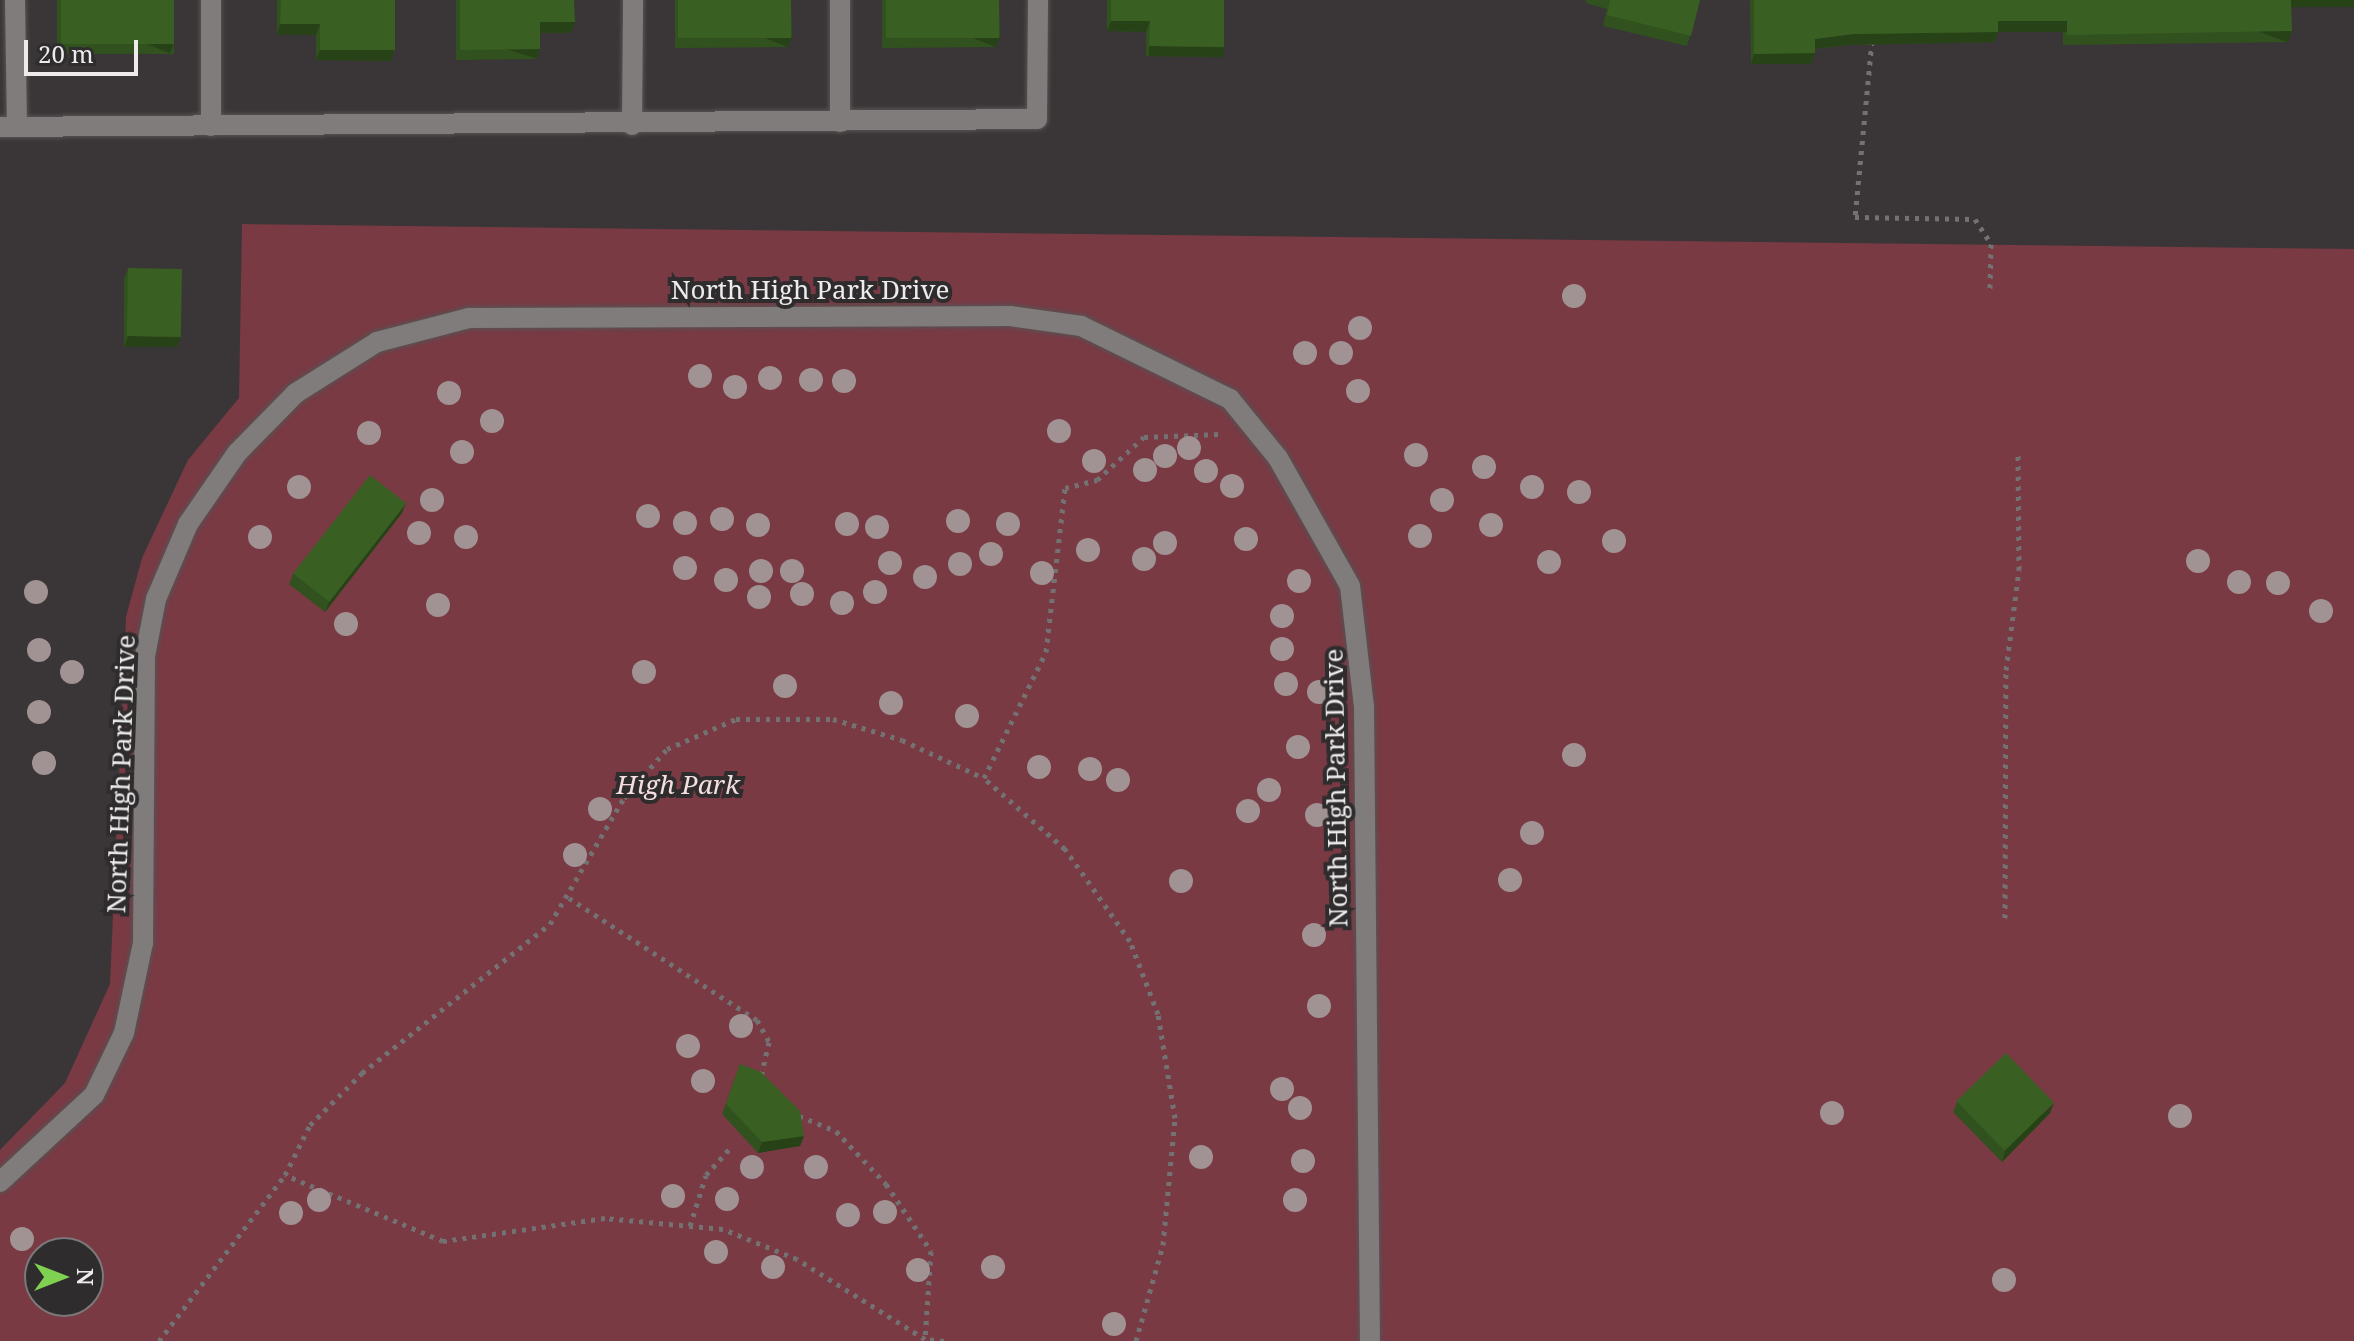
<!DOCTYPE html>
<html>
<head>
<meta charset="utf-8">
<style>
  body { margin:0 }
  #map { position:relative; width:2354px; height:1341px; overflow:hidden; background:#3a3637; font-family:"Noto Serif",serif }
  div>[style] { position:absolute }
  .green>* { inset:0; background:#793a44 }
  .path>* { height:5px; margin-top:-2.5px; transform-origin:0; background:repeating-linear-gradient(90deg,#747172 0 4px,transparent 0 10px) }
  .roads { filter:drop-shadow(0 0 2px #565353) drop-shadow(0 0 2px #565353) }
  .minor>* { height:20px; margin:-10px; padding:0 10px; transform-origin:10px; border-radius:10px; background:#807c7c }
  .trees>* { width:24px; height:24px; margin:-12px; border-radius:50%; background:#a19293 }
  .wall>* { inset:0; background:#31521e; transform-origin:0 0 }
  .shaded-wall>* { inset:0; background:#284218; transform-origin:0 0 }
  .building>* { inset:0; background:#395f23; transform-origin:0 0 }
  span { translate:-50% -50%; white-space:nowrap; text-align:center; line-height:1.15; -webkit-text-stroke:8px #2f2c2d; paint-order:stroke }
  .street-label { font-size:26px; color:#edebeb }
  .park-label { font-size:26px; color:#f5dedf; font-style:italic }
  .north { position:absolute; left:24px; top:1237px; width:80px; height:80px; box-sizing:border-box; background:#2f2c2d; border:2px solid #7b7879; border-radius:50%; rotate:90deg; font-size:22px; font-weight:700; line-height:32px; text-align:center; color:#edebeb }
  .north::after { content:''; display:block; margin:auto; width:28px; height:36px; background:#80d051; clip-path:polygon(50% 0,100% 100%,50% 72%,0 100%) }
  .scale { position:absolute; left:24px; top:40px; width:114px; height:36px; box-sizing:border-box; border:4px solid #edebeb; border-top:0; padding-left:10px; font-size:24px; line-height:28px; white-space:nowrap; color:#edebeb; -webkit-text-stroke:6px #2f2c2d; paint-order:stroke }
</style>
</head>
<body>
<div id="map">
  <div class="green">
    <i style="clip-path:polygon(evenodd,242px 224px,2354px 249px,2354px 1341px,0 1341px,0 1150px,65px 1083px,110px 984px,126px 617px,142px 558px,188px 460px,239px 398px,242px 224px,40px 1253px,88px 1253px,88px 1301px,40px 1301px,40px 1253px)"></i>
  </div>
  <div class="path">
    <i style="left:1872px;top:41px;width:177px;rotate:95.5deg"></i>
    <i style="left:1855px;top:217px;width:120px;rotate:1deg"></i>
    <i style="left:1975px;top:219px;width:30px;rotate:57deg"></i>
    <i style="left:1991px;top:244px;width:45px;rotate:91.3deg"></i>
    <i style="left:569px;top:898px;width:224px;rotate:33deg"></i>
    <i style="left:757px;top:1020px;width:25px;rotate:61deg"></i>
    <i style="left:769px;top:1042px;width:37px;rotate:103deg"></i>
    <i style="left:2005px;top:918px;width:248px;rotate:-89.8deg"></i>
    <i style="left:2006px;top:670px;width:101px;rotate:-82.6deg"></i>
    <i style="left:2019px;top:570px;width:118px;rotate:-90.5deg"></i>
    <i style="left:799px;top:1116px;width:40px;rotate:22deg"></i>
    <i style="left:836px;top:1131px;width:73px;rotate:46.7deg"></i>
    <i style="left:886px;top:1184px;width:81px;rotate:56.1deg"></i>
    <i style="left:931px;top:1251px;width:88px;rotate:93.9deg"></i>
    <i style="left:690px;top:1226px;width:53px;rotate:-72.6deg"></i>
    <i style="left:706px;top:1175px;width:38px;rotate:-48deg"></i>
    <i style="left:159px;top:1341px;width:208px;rotate:-52.8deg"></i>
    <i style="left:944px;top:1341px;width:19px;rotate:-174deg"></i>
    <i style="left:925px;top:1339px;width:151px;rotate:-148deg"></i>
    <i style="left:797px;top:1259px;width:80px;rotate:-157.9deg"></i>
    <i style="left:723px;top:1229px;width:119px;rotate:-174.7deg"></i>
    <i style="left:605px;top:1218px;width:164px;rotate:171.9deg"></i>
    <i style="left:443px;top:1241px;width:171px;rotate:-157.3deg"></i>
    <i style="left:285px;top:1175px;width:56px;rotate:-63.4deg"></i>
    <i style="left:310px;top:1125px;width:74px;rotate:-45deg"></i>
    <i style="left:362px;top:1073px;width:240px;rotate:-38.4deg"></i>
    <i style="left:550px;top:924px;width:146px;rotate:-59.6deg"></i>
    <i style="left:624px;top:798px;width:65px;rotate:-48.7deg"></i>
    <i style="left:667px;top:749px;width:75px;rotate:-23.5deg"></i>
    <i style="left:736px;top:719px;width:97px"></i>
    <i style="left:833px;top:719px;width:72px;rotate:16.9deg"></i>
    <i style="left:902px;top:740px;width:90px;rotate:24.9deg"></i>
    <i style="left:1136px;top:1341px;width:100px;rotate:-74.3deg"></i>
    <i style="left:1163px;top:1245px;width:128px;rotate:-84.6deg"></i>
    <i style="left:1175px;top:1118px;width:105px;rotate:-99.3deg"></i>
    <i style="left:1158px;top:1014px;width:78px;rotate:-111deg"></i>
    <i style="left:1130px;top:941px;width:113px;rotate:-125.2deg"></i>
    <i style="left:1065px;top:849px;width:108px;rotate:-138.8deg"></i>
    <i style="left:984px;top:778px;width:140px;rotate:-63.8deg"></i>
    <i style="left:1046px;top:652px;width:165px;rotate:-83.4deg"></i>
    <i style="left:1065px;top:488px;width:33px;rotate:-14deg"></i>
    <i style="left:1097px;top:480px;width:64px;rotate:-42.5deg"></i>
    <i style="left:1144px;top:437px;width:77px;rotate:-2.2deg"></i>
  </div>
  <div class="roads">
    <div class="minor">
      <i style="left:15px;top:0;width:127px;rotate:89.1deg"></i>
      <i style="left:211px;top:0;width:126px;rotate:90deg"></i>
      <i style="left:840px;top:0;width:122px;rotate:90deg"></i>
      <i style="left:632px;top:125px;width:125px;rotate:-89.5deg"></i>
      <i style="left:0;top:127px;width:1037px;rotate:-0.44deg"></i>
      <i style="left:1037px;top:119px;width:119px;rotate:-89.5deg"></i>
      <i style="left:0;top:1182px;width:128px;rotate:-42.8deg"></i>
      <i style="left:94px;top:1095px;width:69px;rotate:-64.2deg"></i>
      <i style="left:124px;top:1033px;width:92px;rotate:-78.1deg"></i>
      <i style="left:143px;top:943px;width:287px;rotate:-89.6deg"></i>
      <i style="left:145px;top:656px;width:58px;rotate:-79.1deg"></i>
      <i style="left:156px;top:599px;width:82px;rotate:-66.9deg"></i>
      <i style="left:188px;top:524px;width:86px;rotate:-55.4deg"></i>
      <i style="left:237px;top:453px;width:84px;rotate:-45.5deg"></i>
      <i style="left:296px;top:393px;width:96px;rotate:-32.2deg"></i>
      <i style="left:377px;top:342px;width:95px;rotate:-14.6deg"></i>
      <i style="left:469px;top:318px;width:541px;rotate:-0.21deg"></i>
      <i style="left:1010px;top:316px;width:72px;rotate:8deg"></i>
      <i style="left:1081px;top:326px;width:166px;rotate:26.1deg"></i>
      <i style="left:1230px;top:399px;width:76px;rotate:50.9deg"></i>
      <i style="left:1278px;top:458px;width:147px;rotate:60.6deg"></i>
      <i style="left:1350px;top:586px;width:122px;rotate:83.4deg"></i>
      <i style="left:1364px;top:707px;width:634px;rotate:89.46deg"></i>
    </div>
  </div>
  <div class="trees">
    <i style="left:1574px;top:296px"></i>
    <i style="left:1360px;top:328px"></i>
    <i style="left:1305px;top:353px"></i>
    <i style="left:1341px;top:353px"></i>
    <i style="left:700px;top:376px"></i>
    <i style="left:770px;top:378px"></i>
    <i style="left:811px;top:380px"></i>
    <i style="left:844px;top:381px"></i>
    <i style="left:735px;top:387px"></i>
    <i style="left:1358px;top:391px"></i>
    <i style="left:449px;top:393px"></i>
    <i style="left:492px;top:421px"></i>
    <i style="left:1059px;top:431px"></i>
    <i style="left:369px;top:433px"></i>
    <i style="left:1189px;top:448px"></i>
    <i style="left:462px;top:452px"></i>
    <i style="left:1416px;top:455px"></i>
    <i style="left:1165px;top:456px"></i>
    <i style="left:1094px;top:461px"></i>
    <i style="left:1484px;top:467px"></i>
    <i style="left:1145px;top:470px"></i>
    <i style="left:1206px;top:471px"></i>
    <i style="left:1232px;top:486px"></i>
    <i style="left:299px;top:487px"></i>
    <i style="left:1532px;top:487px"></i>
    <i style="left:1579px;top:492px"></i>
    <i style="left:432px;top:500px"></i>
    <i style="left:1442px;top:500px"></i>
    <i style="left:648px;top:516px"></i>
    <i style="left:722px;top:519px"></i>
    <i style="left:958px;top:521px"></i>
    <i style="left:685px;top:523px"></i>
    <i style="left:847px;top:524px"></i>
    <i style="left:1008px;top:524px"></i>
    <i style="left:758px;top:525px"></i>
    <i style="left:1491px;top:525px"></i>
    <i style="left:877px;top:527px"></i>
    <i style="left:419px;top:533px"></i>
    <i style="left:1420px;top:536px"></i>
    <i style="left:260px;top:537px"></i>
    <i style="left:466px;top:537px"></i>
    <i style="left:1246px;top:539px"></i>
    <i style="left:1614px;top:541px"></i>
    <i style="left:1165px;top:543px"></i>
    <i style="left:1088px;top:550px"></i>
    <i style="left:991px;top:554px"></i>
    <i style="left:1144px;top:559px"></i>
    <i style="left:2198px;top:561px"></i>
    <i style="left:1549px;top:562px"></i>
    <i style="left:890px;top:563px"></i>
    <i style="left:960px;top:564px"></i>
    <i style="left:685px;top:568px"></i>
    <i style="left:761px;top:571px"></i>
    <i style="left:792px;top:571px"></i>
    <i style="left:1042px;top:573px"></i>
    <i style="left:925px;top:577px"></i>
    <i style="left:726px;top:580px"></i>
    <i style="left:1299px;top:581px"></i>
    <i style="left:2239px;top:582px"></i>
    <i style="left:2278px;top:583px"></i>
    <i style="left:36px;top:592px"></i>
    <i style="left:875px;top:592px"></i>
    <i style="left:802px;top:594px"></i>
    <i style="left:759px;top:597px"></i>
    <i style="left:842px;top:603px"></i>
    <i style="left:438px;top:605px"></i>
    <i style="left:2321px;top:611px"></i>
    <i style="left:1282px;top:616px"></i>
    <i style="left:346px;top:624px"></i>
    <i style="left:1282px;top:649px"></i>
    <i style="left:39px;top:650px"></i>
    <i style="left:72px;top:672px"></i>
    <i style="left:644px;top:672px"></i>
    <i style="left:1286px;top:684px"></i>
    <i style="left:785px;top:686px"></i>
    <i style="left:1319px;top:692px"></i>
    <i style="left:891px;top:703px"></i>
    <i style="left:39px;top:712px"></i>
    <i style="left:967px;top:716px"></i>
    <i style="left:1298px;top:747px"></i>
    <i style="left:1574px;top:755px"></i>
    <i style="left:44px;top:763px"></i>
    <i style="left:1039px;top:767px"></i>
    <i style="left:1090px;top:769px"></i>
    <i style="left:1118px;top:780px"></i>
    <i style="left:1269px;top:790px"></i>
    <i style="left:600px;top:809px"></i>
    <i style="left:1248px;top:811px"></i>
    <i style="left:1317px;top:815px"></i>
    <i style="left:1532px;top:833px"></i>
    <i style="left:575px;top:855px"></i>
    <i style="left:1510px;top:880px"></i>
    <i style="left:1181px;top:881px"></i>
    <i style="left:1314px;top:935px"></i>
    <i style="left:1319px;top:1006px"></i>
    <i style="left:741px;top:1026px"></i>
    <i style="left:688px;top:1046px"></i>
    <i style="left:703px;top:1081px"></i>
    <i style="left:1282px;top:1089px"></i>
    <i style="left:1300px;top:1108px"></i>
    <i style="left:1832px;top:1113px"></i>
    <i style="left:2180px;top:1116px"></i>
    <i style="left:1201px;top:1157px"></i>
    <i style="left:1303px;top:1161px"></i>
    <i style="left:752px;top:1167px"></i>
    <i style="left:816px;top:1167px"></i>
    <i style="left:673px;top:1196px"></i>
    <i style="left:727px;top:1199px"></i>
    <i style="left:319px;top:1200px"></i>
    <i style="left:1295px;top:1200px"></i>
    <i style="left:885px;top:1212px"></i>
    <i style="left:291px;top:1213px"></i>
    <i style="left:848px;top:1215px"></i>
    <i style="left:22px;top:1239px"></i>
    <i style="left:716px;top:1252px"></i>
    <i style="left:773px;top:1267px"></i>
    <i style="left:993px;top:1267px"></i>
    <i style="left:918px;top:1270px"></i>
    <i style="left:2004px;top:1280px"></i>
    <i style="left:1114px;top:1324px"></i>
  </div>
  <div class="wall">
    <i style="left:57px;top:0;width:117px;height:54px"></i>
    <i style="clip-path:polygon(277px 0,395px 0,395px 50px,391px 61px,316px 60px,316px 35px,277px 35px)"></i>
    <i style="clip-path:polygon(456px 0,574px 0,571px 33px,540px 33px,540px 49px,537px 59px,456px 60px)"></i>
    <i style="clip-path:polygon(675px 0,791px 0,792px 37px,788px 47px,675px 48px)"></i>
    <i style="clip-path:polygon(882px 0,999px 0,1000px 37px,996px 47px,882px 48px)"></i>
    <i style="clip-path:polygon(1107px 0,1224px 0,1224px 47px,1220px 57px,1146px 56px,1146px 32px,1107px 31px)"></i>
    <i style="clip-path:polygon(1586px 0,1700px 0,1687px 46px,1603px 26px,1607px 9px,1586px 3px)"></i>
    <i style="clip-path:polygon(1750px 0,2354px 0,2354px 6px,2291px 6px,2288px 42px,2063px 45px,2063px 32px,1998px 32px,1995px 42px,1849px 45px,1815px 49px,1811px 64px,1751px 64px)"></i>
    <i style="clip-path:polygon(128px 268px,177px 347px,124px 347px,124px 279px)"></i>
    <i style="clip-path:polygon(402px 513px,325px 612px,289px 584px,293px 574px)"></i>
    <i style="clip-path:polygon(740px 1064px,804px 1136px,800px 1146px,758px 1153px,722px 1114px)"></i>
    <i style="clip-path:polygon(1957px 1102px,2050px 1113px,2002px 1162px,1953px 1112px)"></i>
  </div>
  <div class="shaded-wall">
    <i style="left:2290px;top:0;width:64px;height:7px"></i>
    <i style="clip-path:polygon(1111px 21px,1150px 21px,1146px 32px,1107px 31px)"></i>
    <i style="left:1998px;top:21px;width:69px;height:11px"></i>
    <i style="clip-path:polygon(540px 22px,575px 22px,571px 33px,537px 33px)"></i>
    <i style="clip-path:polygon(280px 24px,320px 24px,316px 35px,277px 35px)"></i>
    <i style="left:2292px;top:31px;width:12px;height:225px;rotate:110deg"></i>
    <i style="clip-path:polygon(1998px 32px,1995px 42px,1849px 45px,1811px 49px,1815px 39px,1853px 34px)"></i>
    <i style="left:792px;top:37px;width:11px;height:113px;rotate:112deg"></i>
    <i style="left:1000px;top:37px;width:11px;height:114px;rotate:112deg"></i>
    <i style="left:174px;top:43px;width:11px;height:113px;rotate:112deg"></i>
    <i style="left:1149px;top:46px;width:75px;height:10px;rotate:1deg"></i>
    <i style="left:540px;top:49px;width:10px;height:80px;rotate:107deg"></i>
    <i style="clip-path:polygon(320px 50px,395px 50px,391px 61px,316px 60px)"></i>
    <i style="clip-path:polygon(1815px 53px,1811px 64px,1751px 64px,1754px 54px)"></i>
    <i style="clip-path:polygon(128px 336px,181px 337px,177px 347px,124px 347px)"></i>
    <i style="clip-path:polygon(406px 503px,402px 513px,325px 612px,329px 602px)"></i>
    <i style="clip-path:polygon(2054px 1103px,2050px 1113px,2002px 1162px,2005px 1151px)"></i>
    <i style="clip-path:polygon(804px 1136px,800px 1146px,758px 1153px,762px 1142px)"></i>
  </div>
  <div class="building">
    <i style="left:61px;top:0;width:113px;height:44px"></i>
    <i style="clip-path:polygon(281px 0,395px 0,395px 50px,320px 50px,320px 24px,280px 24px)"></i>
    <i style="clip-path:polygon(460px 0,574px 0,575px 22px,540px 22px,540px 49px,460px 50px)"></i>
    <i style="left:678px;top:0;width:113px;height:38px"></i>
    <i style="left:886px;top:0;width:113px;height:38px"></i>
    <i style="clip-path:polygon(1111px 0,1224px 0,1224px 47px,1149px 46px,1150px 21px,1111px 21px)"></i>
    <i style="clip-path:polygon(1610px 0,1700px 0,1691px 36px,1607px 15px)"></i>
    <i style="clip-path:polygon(1754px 0,2291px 0,2292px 31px,2067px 35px,2067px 21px,1998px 21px,1998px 32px,1853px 34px,1815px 39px,1815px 53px,1754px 54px)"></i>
    <i style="left:128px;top:268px;width:54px;height:68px;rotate:1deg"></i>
    <i style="left:370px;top:475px;width:46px;height:125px;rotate:38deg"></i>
    <i style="left:2006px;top:1053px;width:69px;height:69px;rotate:46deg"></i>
    <i style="clip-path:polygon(740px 1064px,761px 1072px,800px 1111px,804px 1136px,762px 1142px,726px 1104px)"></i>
  </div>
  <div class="street-label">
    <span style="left:810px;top:290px">North High Park Drive</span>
    <span style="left:121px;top:774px;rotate:-88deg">North High Park Drive</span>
    <span style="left:1336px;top:788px;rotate:-91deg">North High Park Drive</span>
  </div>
  <div class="park-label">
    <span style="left:678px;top:785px">High Park</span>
  </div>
  <div class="north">N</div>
  <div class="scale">20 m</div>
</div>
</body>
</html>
